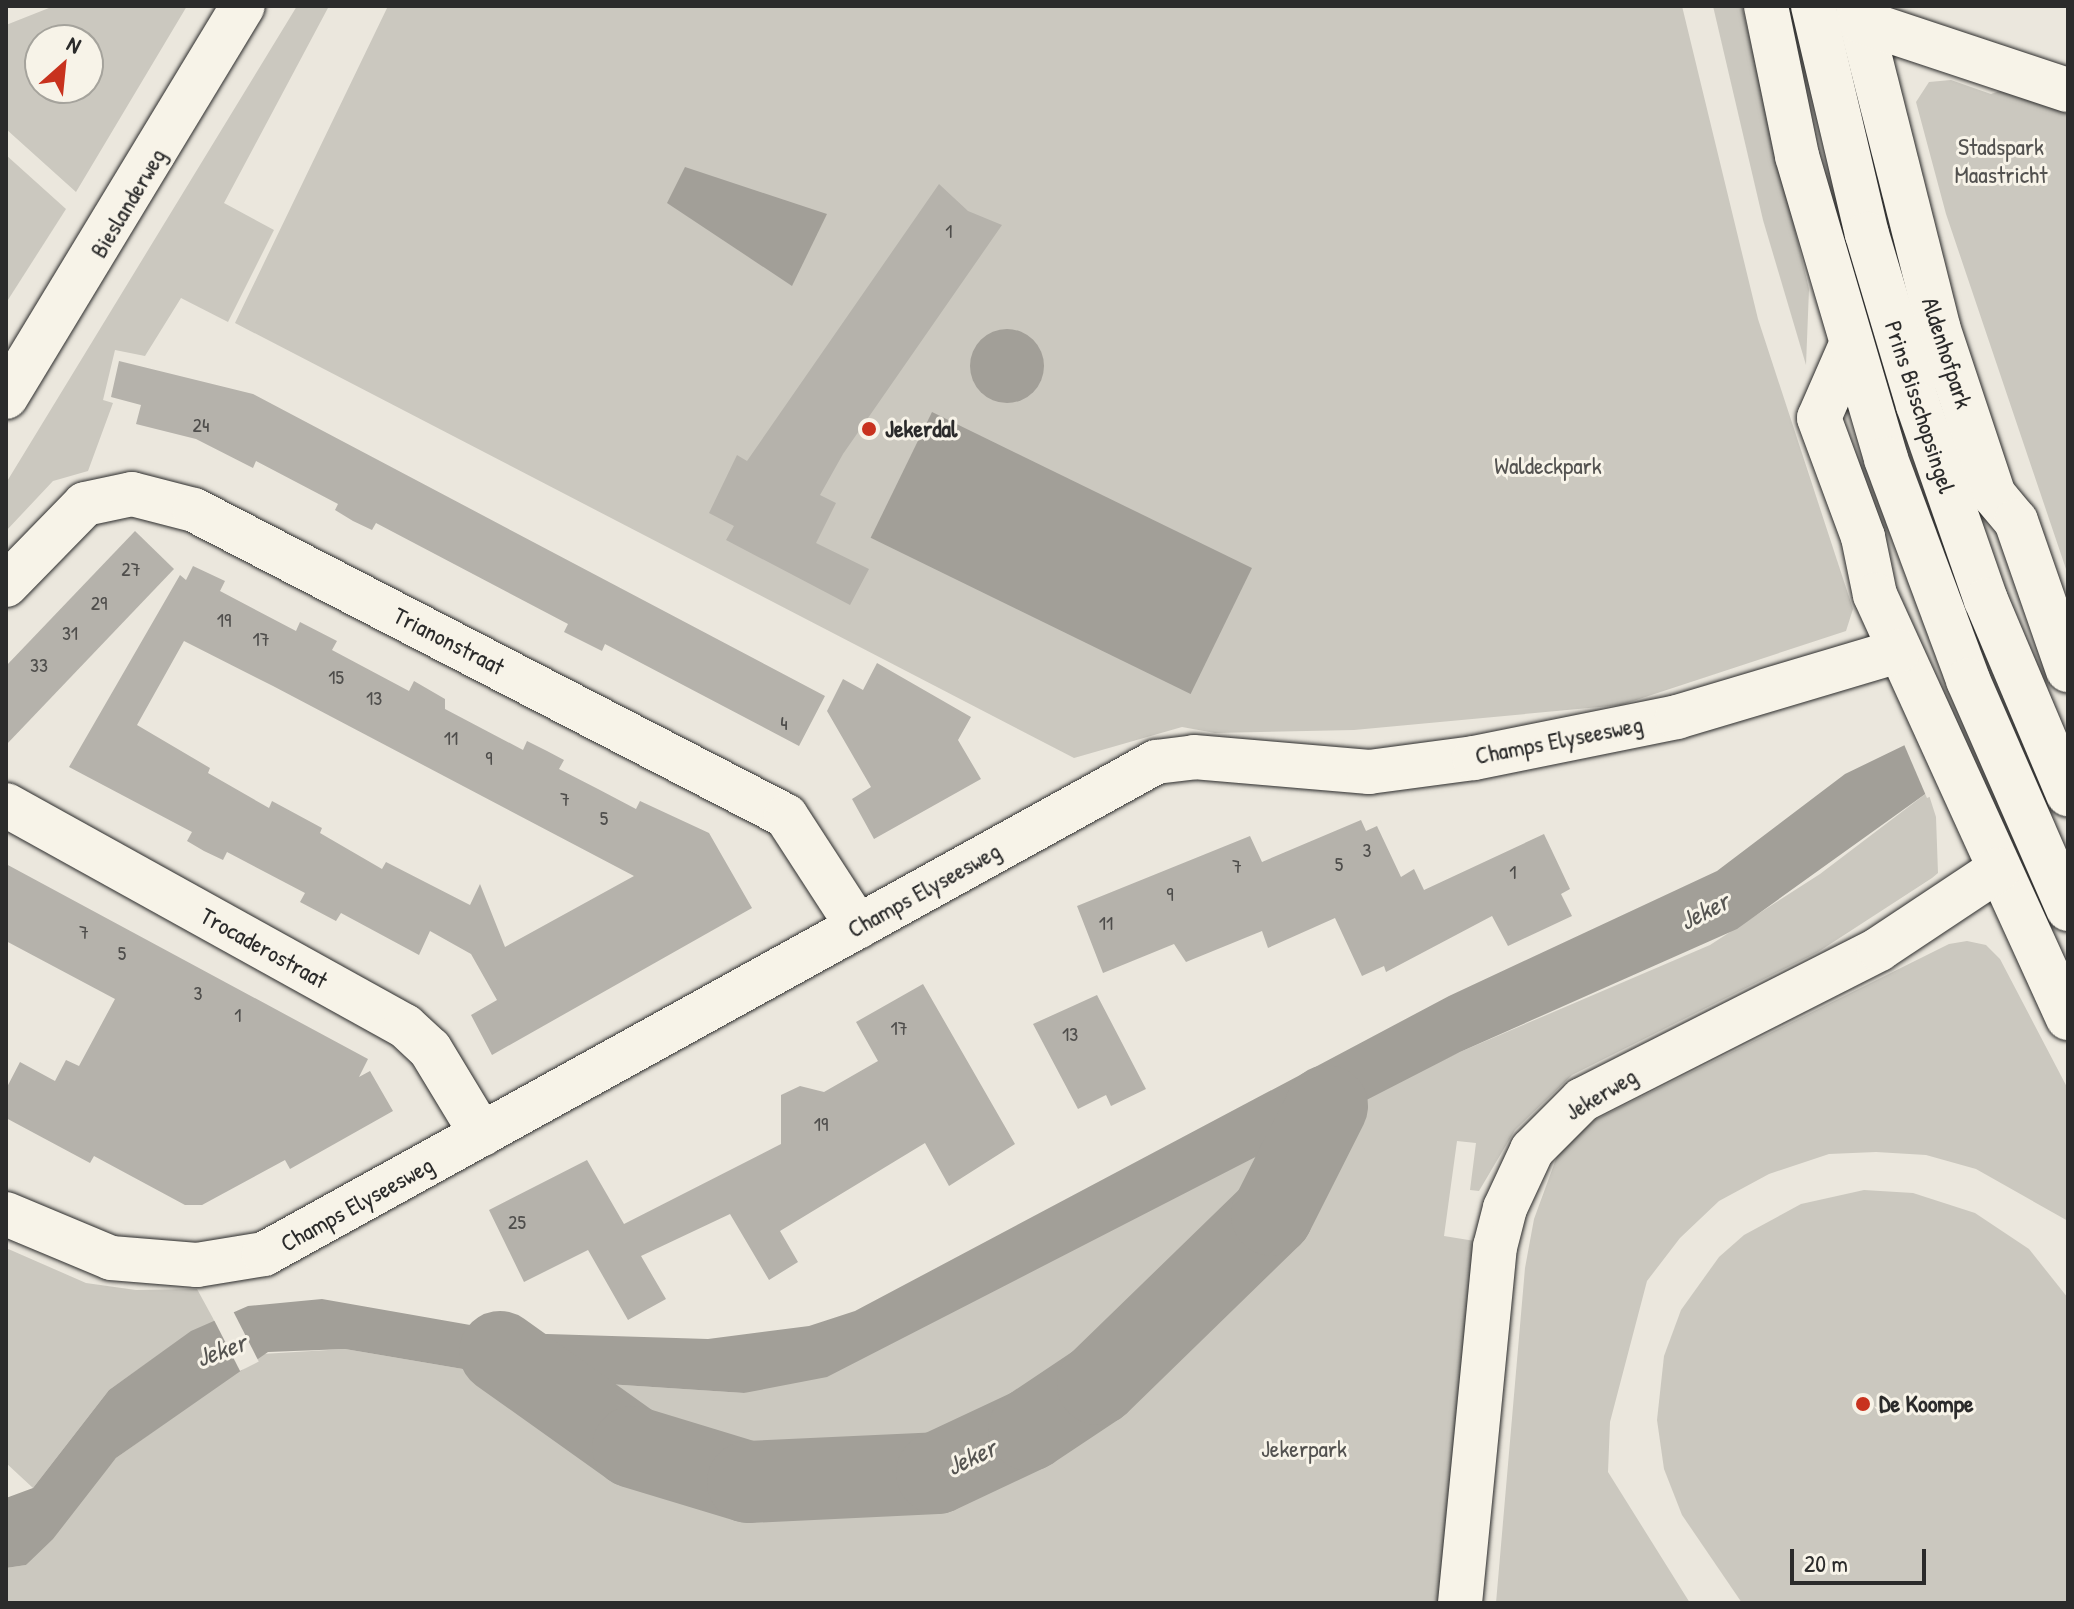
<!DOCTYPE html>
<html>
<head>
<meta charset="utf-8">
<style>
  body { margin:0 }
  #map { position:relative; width:2074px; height:1609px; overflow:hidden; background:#ebe7dd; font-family:"Patrick Hand",sans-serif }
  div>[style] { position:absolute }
  .green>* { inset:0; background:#cbc8bf }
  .water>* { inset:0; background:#a29f98; transform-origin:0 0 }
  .round { border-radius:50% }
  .pier>* { inset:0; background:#ebe7dd; transform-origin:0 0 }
  .river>* { height:82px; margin:-41px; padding:0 41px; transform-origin:41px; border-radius:41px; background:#a29f98 }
  .building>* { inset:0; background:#b5b2ab }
  .roads { filter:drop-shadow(0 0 2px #2b2b2b) drop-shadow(0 0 2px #2b2b2b) }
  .street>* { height:44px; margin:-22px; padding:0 22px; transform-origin:22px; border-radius:22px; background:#f7f3e8 }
  .secondary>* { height:44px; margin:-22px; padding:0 22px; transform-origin:22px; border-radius:22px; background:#f7f3e8 }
  .primary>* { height:44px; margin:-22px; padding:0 22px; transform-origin:22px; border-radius:22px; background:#f7f3e8 }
  .dots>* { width:22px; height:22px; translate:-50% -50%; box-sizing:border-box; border:4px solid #f7f3e8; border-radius:50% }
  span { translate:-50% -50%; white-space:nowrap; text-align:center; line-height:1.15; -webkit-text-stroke:6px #f7f3e8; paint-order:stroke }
  .number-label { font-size:20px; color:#4e4d4b }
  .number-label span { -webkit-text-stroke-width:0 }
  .park-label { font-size:24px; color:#535250 }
  .street-label { font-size:24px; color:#2b2b2b }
  .poi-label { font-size:24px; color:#2b2b2b; font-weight:700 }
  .left { translate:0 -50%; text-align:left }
  .water-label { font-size:26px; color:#555451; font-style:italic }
  .frame { position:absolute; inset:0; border:8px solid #2b2b2b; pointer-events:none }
  .north { position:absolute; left:24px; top:24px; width:80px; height:80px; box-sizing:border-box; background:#f7f3e8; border:2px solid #a5a39c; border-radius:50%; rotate:27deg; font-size:22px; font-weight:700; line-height:32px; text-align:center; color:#2b2b2b }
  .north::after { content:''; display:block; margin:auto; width:28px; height:36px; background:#c8321e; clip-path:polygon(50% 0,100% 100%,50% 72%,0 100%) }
  .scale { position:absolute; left:1790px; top:1549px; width:136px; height:36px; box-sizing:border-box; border:4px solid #2b2b2b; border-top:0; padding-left:10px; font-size:24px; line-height:28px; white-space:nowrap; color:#2b2b2b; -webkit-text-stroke:6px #f7f3e8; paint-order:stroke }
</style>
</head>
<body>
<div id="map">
  <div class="green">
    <i style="clip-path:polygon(evenodd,54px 6px,187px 6px,76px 192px,6px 129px,6px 25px,54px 6px,40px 40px,88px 40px,88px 88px,40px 88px,40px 40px)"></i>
    <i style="clip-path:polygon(297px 6px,329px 6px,224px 203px,274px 230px,228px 322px,181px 298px,145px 356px,115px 350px,103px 400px,113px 403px,88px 471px,53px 481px,6px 531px,6px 483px)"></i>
    <i style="clip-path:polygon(388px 6px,1682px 6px,1758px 319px,1853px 609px,1846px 631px,1621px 705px,1354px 730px,1215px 733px,1182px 727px,1074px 758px,235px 323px)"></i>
    <i style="clip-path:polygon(1713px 6px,1742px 6px,1809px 289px,1806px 365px,1763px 220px)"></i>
    <i style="clip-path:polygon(1951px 80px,1991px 94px,2011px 87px,2068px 106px,2068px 575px,1946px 214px,1916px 102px,1929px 82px)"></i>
    <i style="clip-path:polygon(6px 155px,66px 209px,6px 303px)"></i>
    <i style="clip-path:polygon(1928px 792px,1936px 817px,1938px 873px,1932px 878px,1818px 952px,1572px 1075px,1515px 1130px,1479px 1191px,1470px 1190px,1476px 1143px,1457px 1141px,1444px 1236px,1481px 1242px,1448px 1603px,6px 1603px,6px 1568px,26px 1565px,116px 1458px,262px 1354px,345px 1349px,516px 1378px,744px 1393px,1460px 1052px,1710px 945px,1820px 874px)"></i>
    <i style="clip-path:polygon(1967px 941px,1986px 945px,2000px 959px,2068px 1089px,2068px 1221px,1976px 1169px,1926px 1155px,1876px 1152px,1829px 1154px,1769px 1174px,1719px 1201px,1680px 1238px,1647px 1281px,1610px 1422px,1608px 1472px,1690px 1603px,1496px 1603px,1525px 1268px,1534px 1219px,1560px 1148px,1595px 1120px,1949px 944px)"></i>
    <i style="clip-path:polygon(1864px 1190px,1913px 1193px,1975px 1213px,2029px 1249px,2068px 1298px,2068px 1603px,1742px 1603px,1682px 1515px,1664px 1469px,1657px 1420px,1664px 1356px,1681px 1310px,1719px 1257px,1744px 1235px,1801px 1204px)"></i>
    <i style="clip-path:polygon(6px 1248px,86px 1283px,136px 1290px,197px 1289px,215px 1322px,191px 1332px,109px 1390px,33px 1488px,6px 1463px)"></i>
  </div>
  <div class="water">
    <i style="clip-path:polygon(685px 167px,827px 214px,792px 286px,667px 203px)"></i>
    <i class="round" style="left:970px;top:329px;width:74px;height:74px"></i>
    <i style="left:932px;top:412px;width:356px;height:140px;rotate:26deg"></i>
    <i style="clip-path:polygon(1909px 743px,1928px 792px,1737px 929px,1460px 1052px,827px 1377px,744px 1393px,516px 1378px,345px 1349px,268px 1352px,116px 1458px,53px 1539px,26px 1565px,6px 1568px,6px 1498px,33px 1488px,109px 1390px,191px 1331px,248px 1306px,322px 1299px,515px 1333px,708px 1339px,809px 1326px,855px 1311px,1449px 996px,1717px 871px,1845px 774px)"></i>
  </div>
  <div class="pier">
    <i style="clip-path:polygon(2068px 655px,2068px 739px,1927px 798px,1903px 742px)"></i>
    <i style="left:232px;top:1309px;width:59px;height:21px;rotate:63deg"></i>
  </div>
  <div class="river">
    <i style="left:500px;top:1352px;width:163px;rotate:35.5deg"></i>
    <i style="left:633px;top:1447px;width:120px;rotate:16.9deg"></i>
    <i style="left:748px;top:1482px;width:189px;rotate:-2.7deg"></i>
    <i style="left:937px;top:1473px;width:102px;rotate:-25.1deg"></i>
    <i style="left:1029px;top:1430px;width:83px;rotate:-33.7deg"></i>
    <i style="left:1098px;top:1384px;width:243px;rotate:-44.2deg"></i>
    <i style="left:1272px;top:1215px;width:122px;rotate:-63.2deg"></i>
  </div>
  <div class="building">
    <i style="clip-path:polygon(939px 184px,968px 211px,1002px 225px,843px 454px,820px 495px,836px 503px,816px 543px,869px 569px,850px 605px,726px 540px,734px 526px,709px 513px,737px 455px,747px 461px)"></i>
    <i style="clip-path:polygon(119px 361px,253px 394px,825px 696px,799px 746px,605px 644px,602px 651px,564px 632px,568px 624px,376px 523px,372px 530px,353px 521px,335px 510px,338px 504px,256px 461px,253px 468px,196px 439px,136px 424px,141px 405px,111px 397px)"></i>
    <i style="clip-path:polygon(135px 531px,174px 569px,6px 745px,6px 666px)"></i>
    <i style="clip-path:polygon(evenodd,193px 566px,225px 581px,220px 591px,296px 631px,300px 622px,337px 641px,332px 650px,409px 691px,414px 681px,445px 699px,445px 709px,523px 750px,527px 741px,547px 751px,564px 760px,559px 769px,598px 789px,636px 809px,640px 801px,709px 833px,752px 908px,492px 1055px,471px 1015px,497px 1000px,471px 954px,430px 931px,419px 955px,341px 913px,336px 921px,300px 902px,305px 893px,227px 852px,223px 860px,204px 851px,187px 841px,192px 832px,69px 767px,180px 575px,186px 580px,193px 566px,184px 641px,273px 686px,634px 876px,505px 947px,480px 884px,470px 905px,386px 862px,382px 869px,320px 833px,322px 828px,272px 801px,269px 808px,208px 773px,210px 768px,137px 725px,184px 641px)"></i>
    <i style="clip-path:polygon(877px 663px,971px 717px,958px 740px,981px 779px,874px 839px,852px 799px,871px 787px,827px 711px,843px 679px,863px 690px)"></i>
    <i style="clip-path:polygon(1361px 820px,1366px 831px,1377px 826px,1401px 877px,1414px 869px,1424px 890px,1544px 834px,1570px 889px,1561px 894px,1572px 916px,1508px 946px,1492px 916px,1386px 972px,1384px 966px,1362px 976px,1335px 918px,1268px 948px,1262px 931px,1186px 962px,1174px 944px,1103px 973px,1077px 906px,1250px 836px,1262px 862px)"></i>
    <i style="clip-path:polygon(6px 864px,368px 1059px,359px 1077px,370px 1071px,393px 1111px,290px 1169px,285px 1160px,202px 1205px,185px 1205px,94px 1156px,90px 1163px,6px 1118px,6px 1089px,20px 1062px,55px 1081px,66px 1060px,79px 1066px,115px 999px,6px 941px)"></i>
    <i style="clip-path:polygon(923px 984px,1015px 1144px,949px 1186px,925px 1143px,780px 1231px,798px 1262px,769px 1280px,730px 1214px,641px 1256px,666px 1299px,628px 1320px,588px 1250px,524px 1282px,489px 1210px,587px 1160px,624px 1224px,781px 1144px,781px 1095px,800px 1086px,824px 1092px,878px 1061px,856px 1022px)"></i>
    <i style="clip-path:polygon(1097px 995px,1146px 1089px,1111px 1106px,1106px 1095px,1078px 1109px,1033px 1024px)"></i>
  </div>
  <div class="roads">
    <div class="street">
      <i style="left:1857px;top:6px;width:331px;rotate:75.8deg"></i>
      <i style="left:1938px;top:327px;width:177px;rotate:71.6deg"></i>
      <i style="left:1994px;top:495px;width:34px;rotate:50deg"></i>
      <i style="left:2016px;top:521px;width:158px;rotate:70.8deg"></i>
      <i style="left:1860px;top:21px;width:219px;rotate:18.4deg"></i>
      <i style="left:1850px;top:347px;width:77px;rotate:113.6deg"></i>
      <i style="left:1819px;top:418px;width:127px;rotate:69.7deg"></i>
      <i style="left:1863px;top:537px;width:59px;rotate:78.3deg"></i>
      <i style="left:1875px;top:595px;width:465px;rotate:65.5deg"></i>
      <i style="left:6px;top:585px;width:113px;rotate:-45.7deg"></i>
      <i style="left:85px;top:504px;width:48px;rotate:-12deg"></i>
      <i style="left:132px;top:494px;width:64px;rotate:14.5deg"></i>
      <i style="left:194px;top:510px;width:666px;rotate:27.33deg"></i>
      <i style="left:786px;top:816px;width:132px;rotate:57deg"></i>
      <i style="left:6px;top:805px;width:456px;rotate:29deg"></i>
      <i style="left:405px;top:1026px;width:34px;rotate:43deg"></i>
      <i style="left:430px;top:1049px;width:100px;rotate:58.8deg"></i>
      <i style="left:6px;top:1214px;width:114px;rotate:22.7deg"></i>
      <i style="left:111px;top:1258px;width:86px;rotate:4.7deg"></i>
      <i style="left:197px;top:1265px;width:68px;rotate:-9.3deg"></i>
      <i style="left:264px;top:1254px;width:1019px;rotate:-28.88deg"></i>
      <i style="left:1156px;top:762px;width:38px;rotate:-7deg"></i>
      <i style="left:1194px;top:757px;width:176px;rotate:4.9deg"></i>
      <i style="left:1369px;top:772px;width:106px;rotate:-7.6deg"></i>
      <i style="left:1474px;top:758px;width:207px;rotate:-11.4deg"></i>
      <i style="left:1677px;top:717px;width:231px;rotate:-16.6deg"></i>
      <i style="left:1460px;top:1603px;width:358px;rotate:-84.4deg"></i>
      <i style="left:1495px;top:1247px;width:40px;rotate:-75.6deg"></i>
      <i style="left:1505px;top:1208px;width:64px;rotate:-65deg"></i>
      <i style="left:1532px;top:1150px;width:71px;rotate:-45deg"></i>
      <i style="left:1582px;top:1100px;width:333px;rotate:-26.9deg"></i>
      <i style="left:1879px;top:949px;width:143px;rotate:-33.6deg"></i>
    </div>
    <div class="secondary">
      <i style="left:6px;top:397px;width:457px;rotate:-58.8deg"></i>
    </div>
    <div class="primary">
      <i style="left:1766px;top:6px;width:153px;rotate:78.3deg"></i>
      <i style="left:1797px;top:156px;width:316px;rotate:73.6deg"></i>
      <i style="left:1886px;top:459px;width:236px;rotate:69.6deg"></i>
      <i style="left:1968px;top:680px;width:250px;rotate:66.4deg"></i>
      <i style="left:1813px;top:6px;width:234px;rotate:76.7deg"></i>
      <i style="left:1867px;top:234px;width:178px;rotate:73.4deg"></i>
      <i style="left:1918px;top:405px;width:207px;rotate:70.8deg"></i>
      <i style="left:1986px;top:600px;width:211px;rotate:67.1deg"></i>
    </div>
  </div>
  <div class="dots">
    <i style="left:869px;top:429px;background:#c8321e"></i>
    <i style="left:1863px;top:1404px;background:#c8321e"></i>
  </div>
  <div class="number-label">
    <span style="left:949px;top:230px">1</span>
    <span style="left:201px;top:424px">24</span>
    <span style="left:131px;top:568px">27</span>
    <span style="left:99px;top:602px">29</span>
    <span style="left:224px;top:619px">19</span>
    <span style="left:70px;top:632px">31</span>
    <span style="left:261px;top:638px">17</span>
    <span style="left:39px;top:664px">33</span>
    <span style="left:336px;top:676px">15</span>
    <span style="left:374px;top:697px">13</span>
    <span style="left:784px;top:722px">4</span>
    <span style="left:451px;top:737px">11</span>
    <span style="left:489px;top:757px">9</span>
    <span style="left:565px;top:798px">7</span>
    <span style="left:604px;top:817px">5</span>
    <span style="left:1367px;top:849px">3</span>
    <span style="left:1339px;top:863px">5</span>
    <span style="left:1237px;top:865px">7</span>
    <span style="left:1513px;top:871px">1</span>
    <span style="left:1170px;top:893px">9</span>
    <span style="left:1106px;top:922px">11</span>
    <span style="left:84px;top:931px">7</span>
    <span style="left:122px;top:952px">5</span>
    <span style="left:198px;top:992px">3</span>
    <span style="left:238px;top:1014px">1</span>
    <span style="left:899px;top:1027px">17</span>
    <span style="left:1070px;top:1033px">13</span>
    <span style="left:821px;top:1123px">19</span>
    <span style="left:517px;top:1221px">25</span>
  </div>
  <div class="park-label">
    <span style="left:2001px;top:161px">Stadspark<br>Maastricht</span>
    <span style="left:1548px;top:466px">Waldeckpark</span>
    <span style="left:1304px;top:1449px">Jekerpark</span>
  </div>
  <div class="street-label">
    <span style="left:128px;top:203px;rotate:-59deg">Bieslanderweg</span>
    <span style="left:1947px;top:353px;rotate:72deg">Aldenhofpark</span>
    <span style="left:1920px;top:407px;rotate:72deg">Prins Bisschopsingel</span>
    <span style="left:449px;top:641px;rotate:27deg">Trianonstraat</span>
    <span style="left:1559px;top:740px;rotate:-11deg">Champs Elyseesweg</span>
    <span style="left:924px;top:890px;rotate:-29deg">Champs Elyseesweg</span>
    <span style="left:264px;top:948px;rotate:29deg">Trocaderostraat</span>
    <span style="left:1601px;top:1094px;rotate:-31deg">Jekerweg</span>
    <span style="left:357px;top:1204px;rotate:-29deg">Champs Elyseesweg</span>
  </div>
  <div class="poi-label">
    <span class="left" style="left:885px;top:429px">Jekerdal</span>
    <span class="left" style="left:1879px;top:1404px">De Koompe</span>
  </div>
  <div class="water-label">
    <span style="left:1704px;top:911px;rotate:-27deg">Jeker</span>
    <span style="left:221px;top:1350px;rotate:-20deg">Jeker</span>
    <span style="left:971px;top:1457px;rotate:-25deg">Jeker</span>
  </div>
  <div class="frame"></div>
  <div class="north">N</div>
  <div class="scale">20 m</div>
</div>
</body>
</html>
